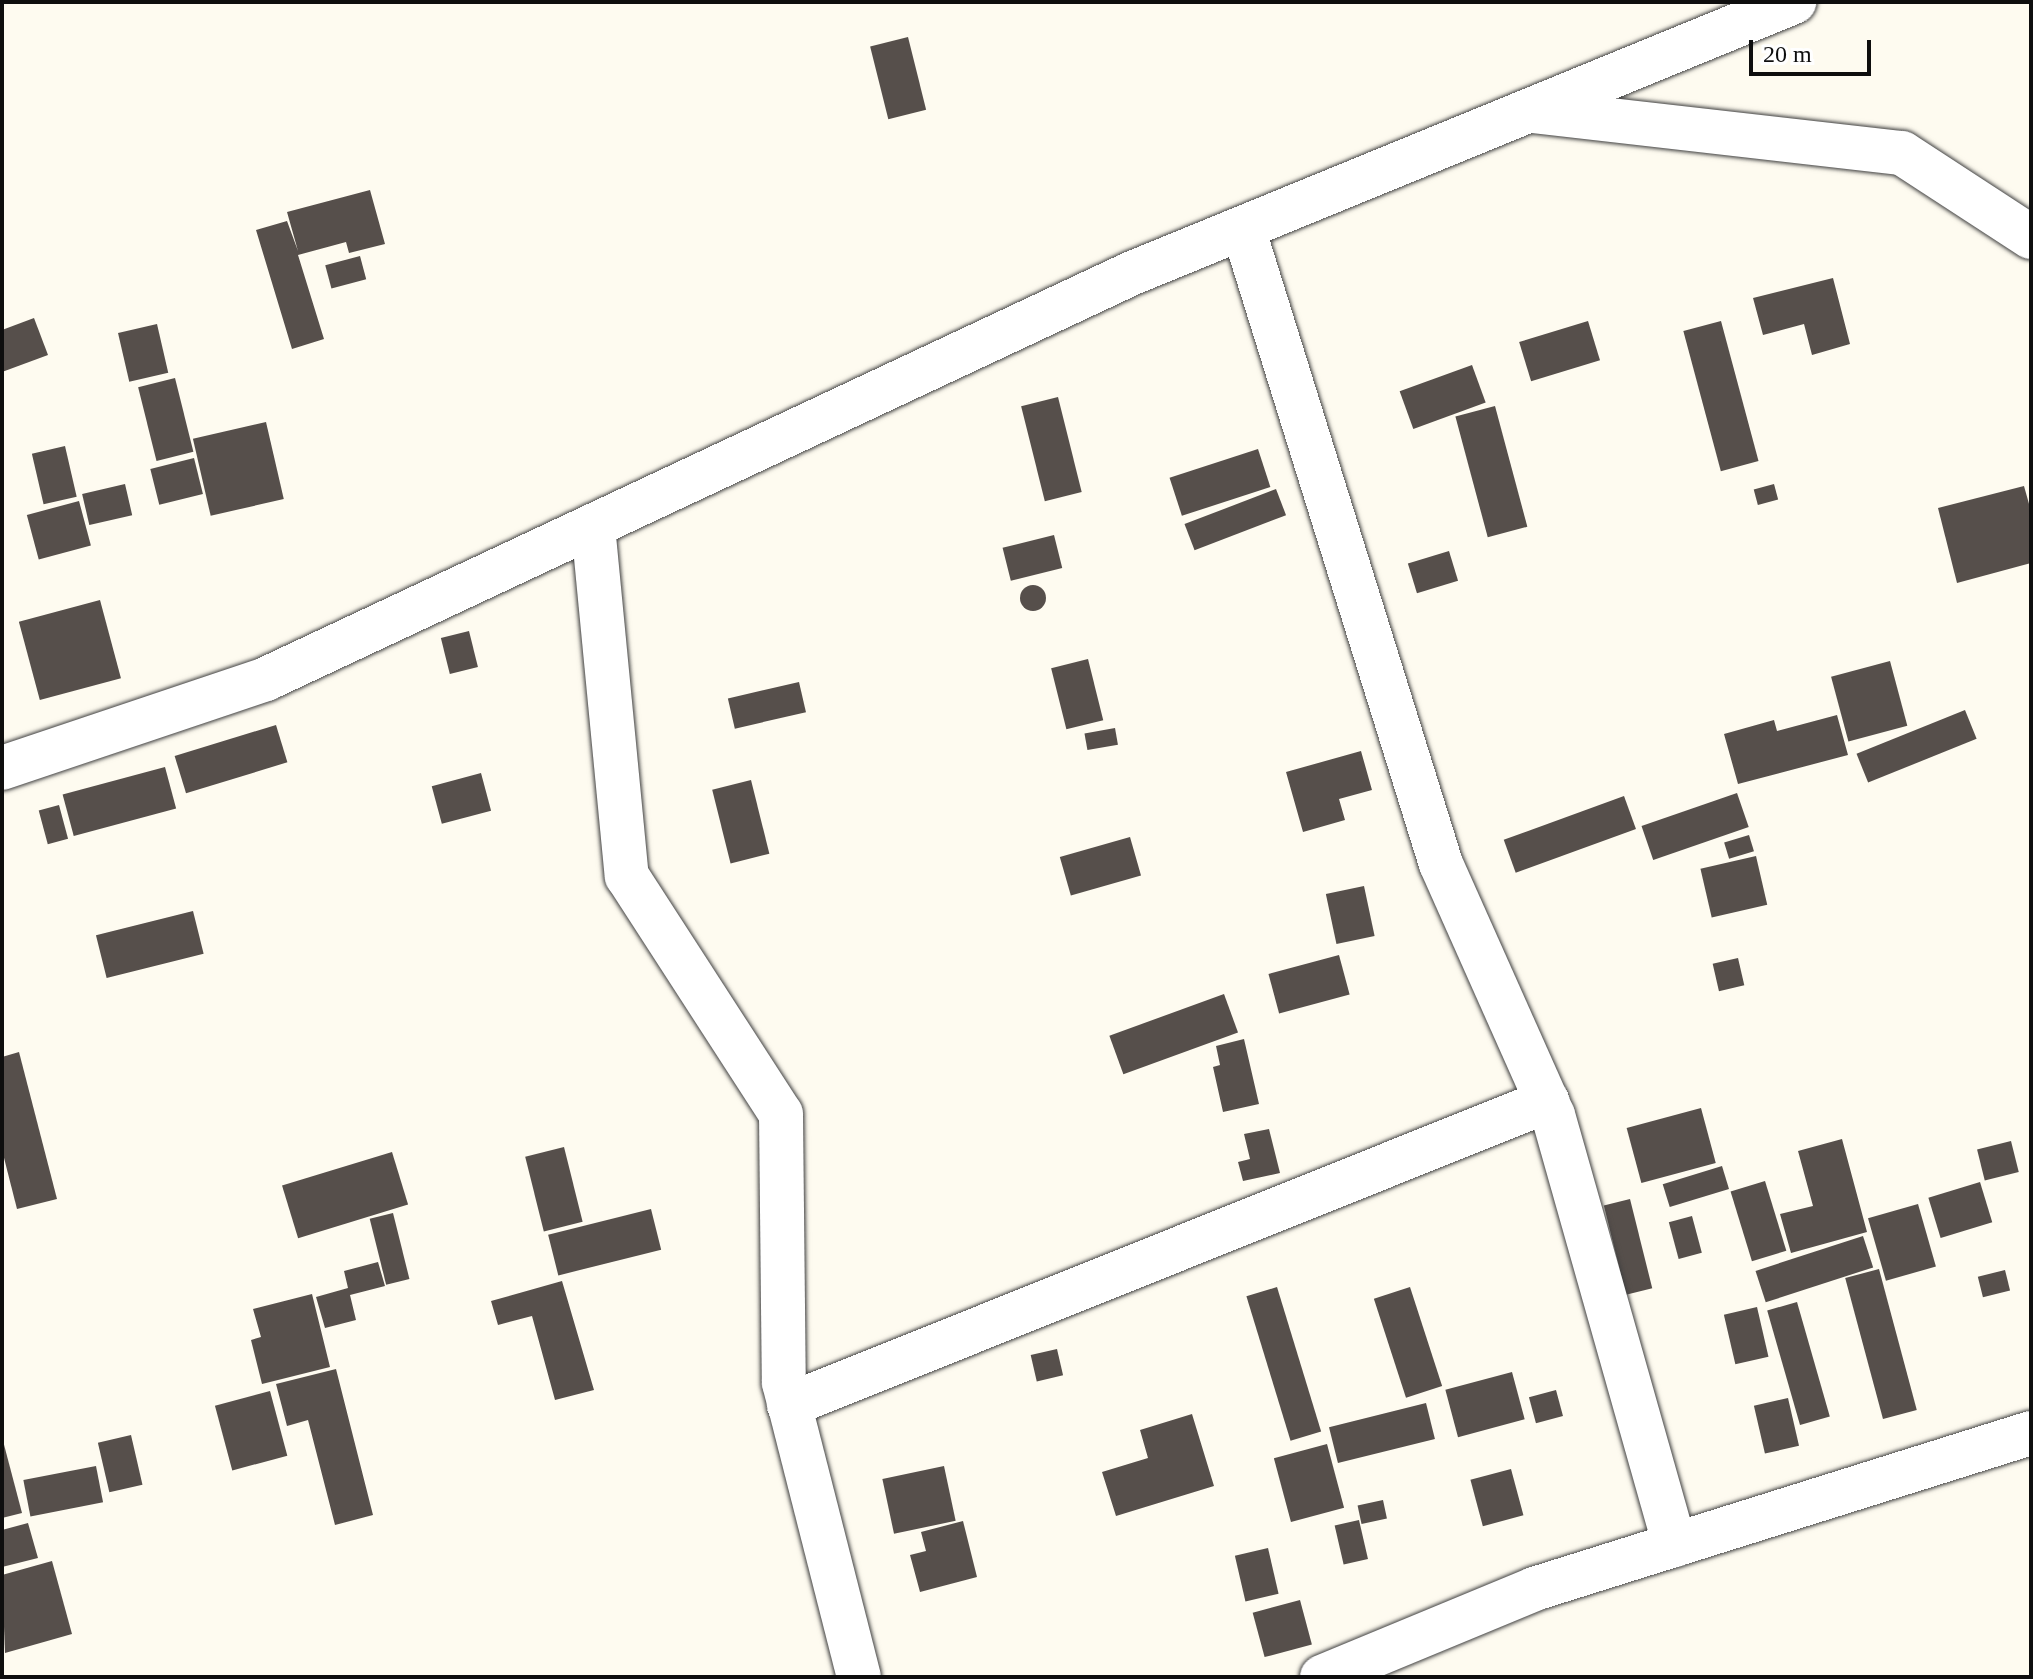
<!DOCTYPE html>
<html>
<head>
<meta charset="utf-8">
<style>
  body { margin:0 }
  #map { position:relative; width:2033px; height:1679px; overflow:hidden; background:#fefbf0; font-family:Georgia,serif }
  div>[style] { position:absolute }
  .building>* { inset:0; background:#564f4b; transform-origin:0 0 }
  .round { border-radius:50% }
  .roads { filter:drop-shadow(0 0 2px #414141) drop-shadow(0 0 2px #414141) }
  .minor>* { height:44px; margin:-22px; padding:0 22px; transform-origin:22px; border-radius:22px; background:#fff }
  span { translate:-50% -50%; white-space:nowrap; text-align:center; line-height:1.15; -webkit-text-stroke:8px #fff; paint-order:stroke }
  .frame { position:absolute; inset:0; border:4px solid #0e0e0e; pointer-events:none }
  .scale { position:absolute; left:1749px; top:40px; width:122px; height:36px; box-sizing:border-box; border:4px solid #0e0e0e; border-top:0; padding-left:10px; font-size:24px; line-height:28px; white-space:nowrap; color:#0e0e0e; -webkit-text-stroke:6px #fff; paint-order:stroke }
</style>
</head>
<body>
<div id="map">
  <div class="building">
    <i style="left:908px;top:37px;width:75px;height:39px;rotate:76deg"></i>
    <i style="clip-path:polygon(370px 190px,385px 244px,349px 253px,346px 242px,298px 255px,324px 339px,292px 349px,256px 230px,287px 221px,298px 251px,287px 212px)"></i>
    <i style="left:360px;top:256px;width:24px;height:36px;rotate:75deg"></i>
    <i style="clip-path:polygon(1833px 278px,1850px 344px,1812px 355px,1804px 324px,1763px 335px,1753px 298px)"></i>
    <i style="clip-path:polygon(34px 318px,48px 355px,2px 372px,2px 330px)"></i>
    <i style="left:1588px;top:321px;width:41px;height:72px;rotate:73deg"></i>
    <i style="left:1721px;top:321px;width:145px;height:39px;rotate:75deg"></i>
    <i style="left:157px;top:324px;width:50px;height:40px;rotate:77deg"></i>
    <i style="left:1472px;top:365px;width:40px;height:77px;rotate:70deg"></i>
    <i style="left:175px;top:378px;width:76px;height:38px;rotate:76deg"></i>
    <i style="left:1058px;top:397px;width:98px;height:38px;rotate:76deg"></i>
    <i style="left:1495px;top:406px;width:125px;height:41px;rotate:75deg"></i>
    <i style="left:266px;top:422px;width:79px;height:75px;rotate:77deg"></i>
    <i style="left:65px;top:446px;width:52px;height:34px;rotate:77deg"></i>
    <i style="left:1258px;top:449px;width:40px;height:93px;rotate:72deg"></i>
    <i style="left:194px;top:458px;width:37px;height:45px;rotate:76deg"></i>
    <i style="left:125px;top:484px;width:32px;height:44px;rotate:77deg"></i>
    <i style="left:1774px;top:484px;width:16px;height:21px;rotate:75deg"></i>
    <i style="clip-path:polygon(2024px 486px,2031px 511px,2031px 563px,1957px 583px,1938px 508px)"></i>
    <i style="left:1276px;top:489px;width:28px;height:98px;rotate:69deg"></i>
    <i style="left:79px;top:501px;width:46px;height:54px;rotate:75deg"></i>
    <i style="left:1054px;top:535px;width:34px;height:53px;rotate:76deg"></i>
    <i style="left:1449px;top:551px;width:31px;height:43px;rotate:73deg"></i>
    <i class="round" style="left:1020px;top:585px;width:26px;height:26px"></i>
    <i style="left:100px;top:600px;width:81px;height:84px;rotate:75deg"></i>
    <i style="left:469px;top:631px;width:37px;height:29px;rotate:76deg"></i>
    <i style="left:1088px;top:659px;width:63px;height:38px;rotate:76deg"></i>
    <i style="left:1890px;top:661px;width:67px;height:61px;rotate:75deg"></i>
    <i style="left:799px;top:682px;width:31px;height:73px;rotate:77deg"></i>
    <i style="left:1965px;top:710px;width:31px;height:117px;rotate:68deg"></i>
    <i style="clip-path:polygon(1837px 715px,1848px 755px,1738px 784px,1724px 734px,1774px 720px,1777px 731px)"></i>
    <i style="left:276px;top:725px;width:39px;height:106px;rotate:73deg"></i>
    <i style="left:1115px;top:728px;width:17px;height:31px;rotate:80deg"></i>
    <i style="clip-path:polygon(1361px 751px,1372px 790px,1339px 799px,1345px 820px,1303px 832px,1286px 772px)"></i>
    <i style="left:165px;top:767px;width:43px;height:106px;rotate:75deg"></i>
    <i style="left:481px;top:773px;width:39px;height:51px;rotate:75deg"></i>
    <i style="left:751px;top:780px;width:76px;height:40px;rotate:76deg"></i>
    <i style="left:1737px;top:793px;width:36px;height:101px;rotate:71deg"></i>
    <i style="left:1624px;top:796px;width:35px;height:128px;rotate:70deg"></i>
    <i style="left:59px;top:805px;width:35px;height:21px;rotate:75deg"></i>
    <i style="left:1749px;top:835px;width:17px;height:26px;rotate:73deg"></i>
    <i style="left:1130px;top:837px;width:40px;height:73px;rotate:74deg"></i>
    <i style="left:1756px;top:856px;width:50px;height:57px;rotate:77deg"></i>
    <i style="left:1364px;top:886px;width:51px;height:39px;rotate:78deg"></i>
    <i style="left:193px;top:911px;width:44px;height:100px;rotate:76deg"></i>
    <i style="left:1339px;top:955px;width:41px;height:73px;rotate:75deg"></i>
    <i style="left:1738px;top:958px;width:28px;height:26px;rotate:77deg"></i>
    <i style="left:1224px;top:994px;width:41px;height:122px;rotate:70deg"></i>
    <i style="clip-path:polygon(1244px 1039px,1259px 1104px,1223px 1112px,1213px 1067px,1220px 1065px,1216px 1046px)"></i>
    <i style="clip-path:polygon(19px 1052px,57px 1199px,17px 1209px,2px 1150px,2px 1057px)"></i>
    <i style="left:1701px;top:1108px;width:57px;height:77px;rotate:75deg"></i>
    <i style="clip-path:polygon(1269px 1129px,1280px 1173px,1243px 1181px,1238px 1162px,1250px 1159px,1244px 1134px)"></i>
    <i style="clip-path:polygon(1842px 1139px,1867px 1232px,1791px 1253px,1780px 1214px,1813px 1206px,1798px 1151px)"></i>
    <i style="left:2011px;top:1141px;width:32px;height:35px;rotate:76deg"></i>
    <i style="left:564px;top:1147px;width:77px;height:40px;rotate:76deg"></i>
    <i style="left:392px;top:1152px;width:55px;height:115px;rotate:73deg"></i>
    <i style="left:1722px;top:1166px;width:24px;height:62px;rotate:73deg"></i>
    <i style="left:1765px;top:1181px;width:73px;height:36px;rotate:73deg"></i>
    <i style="left:1980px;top:1182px;width:42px;height:54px;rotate:73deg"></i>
    <i style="left:1630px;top:1199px;width:92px;height:27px;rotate:76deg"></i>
    <i style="left:1918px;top:1204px;width:65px;height:52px;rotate:74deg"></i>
    <i style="left:651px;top:1209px;width:42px;height:106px;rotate:76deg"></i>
    <i style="left:393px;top:1213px;width:68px;height:24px;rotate:76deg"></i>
    <i style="left:1692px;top:1216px;width:38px;height:24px;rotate:75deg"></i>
    <i style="left:1863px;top:1236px;width:33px;height:113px;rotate:72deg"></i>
    <i style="clip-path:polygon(378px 1262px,385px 1286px,350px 1295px,356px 1320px,325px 1328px,316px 1297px,348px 1288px,344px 1271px)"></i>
    <i style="left:1879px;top:1269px;width:146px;height:35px;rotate:75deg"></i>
    <i style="left:2005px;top:1270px;width:21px;height:28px;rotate:76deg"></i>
    <i style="clip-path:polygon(562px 1281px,594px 1390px,555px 1400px,532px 1316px,498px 1325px,491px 1301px)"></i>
    <i style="left:1277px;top:1287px;width:151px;height:32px;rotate:73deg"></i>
    <i style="left:1410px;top:1287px;width:104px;height:38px;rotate:72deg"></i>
    <i style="clip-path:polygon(312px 1294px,330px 1367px,262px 1384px,251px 1340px,261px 1337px,253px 1309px)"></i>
    <i style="left:1797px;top:1302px;width:119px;height:31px;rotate:74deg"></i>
    <i style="left:1757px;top:1307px;width:51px;height:34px;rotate:77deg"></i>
    <i style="left:1057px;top:1349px;width:27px;height:27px;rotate:77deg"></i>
    <i style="clip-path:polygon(336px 1369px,373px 1515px,335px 1525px,308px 1420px,287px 1426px,276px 1384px)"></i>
    <i style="left:1512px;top:1372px;width:49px;height:69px;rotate:75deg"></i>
    <i style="left:1556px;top:1390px;width:27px;height:28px;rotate:75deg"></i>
    <i style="left:270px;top:1391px;width:67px;height:57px;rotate:75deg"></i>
    <i style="left:1788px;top:1398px;width:49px;height:35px;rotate:77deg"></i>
    <i style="left:1426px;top:1403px;width:37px;height:100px;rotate:76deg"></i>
    <i style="clip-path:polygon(1192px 1414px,1214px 1486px,1116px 1516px,1102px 1472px,1148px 1458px,1140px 1430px)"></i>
    <i style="left:131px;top:1435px;width:51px;height:34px;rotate:77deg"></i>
    <i style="clip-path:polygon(2px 1437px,22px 1513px,2px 1518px)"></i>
    <i style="left:1327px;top:1444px;width:66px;height:55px;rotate:75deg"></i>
    <i style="left:96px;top:1466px;width:37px;height:74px;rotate:79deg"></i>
    <i style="left:944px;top:1466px;width:56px;height:63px;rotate:78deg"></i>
    <i style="left:1511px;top:1469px;width:48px;height:42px;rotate:75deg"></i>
    <i style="left:1383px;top:1500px;width:19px;height:26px;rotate:78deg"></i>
    <i style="left:1359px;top:1520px;width:40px;height:25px;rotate:77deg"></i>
    <i style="clip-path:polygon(963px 1521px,977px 1577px,920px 1592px,910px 1555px,926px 1551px,921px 1532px)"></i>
    <i style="clip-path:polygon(28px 1523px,38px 1558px,2px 1567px,2px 1530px)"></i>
    <i style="left:1268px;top:1548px;width:47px;height:34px;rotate:77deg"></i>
    <i style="clip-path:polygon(52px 1561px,72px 1634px,5px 1653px,2px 1575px)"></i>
    <i style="left:1300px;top:1600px;width:46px;height:49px;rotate:75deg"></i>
  </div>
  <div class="roads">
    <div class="minor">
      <i style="left:1532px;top:111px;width:372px;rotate:6.5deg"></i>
      <i style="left:1902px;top:153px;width:154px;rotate:33.1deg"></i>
      <i style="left:1243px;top:228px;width:666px;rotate:72.71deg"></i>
      <i style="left:1441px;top:864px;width:275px;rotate:66deg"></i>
      <i style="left:1553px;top:1115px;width:447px;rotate:74.2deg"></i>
      <i style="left:593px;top:526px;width:352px;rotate:84.5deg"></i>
      <i style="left:627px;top:876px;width:283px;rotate:57.1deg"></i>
      <i style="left:781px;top:1114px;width:269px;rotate:89.4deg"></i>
      <i style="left:784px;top:1383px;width:303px;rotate:75.7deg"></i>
      <i style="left:2px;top:768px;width:279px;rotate:-18.6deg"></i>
      <i style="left:266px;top:679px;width:954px;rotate:-25.11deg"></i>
      <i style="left:1130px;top:274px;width:718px;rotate:-22.28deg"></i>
      <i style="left:789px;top:1405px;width:817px;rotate:-21.85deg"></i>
      <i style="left:1322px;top:1677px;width:230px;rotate:-22.5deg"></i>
      <i style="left:1534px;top:1589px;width:521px;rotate:-17.43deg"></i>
    </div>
  </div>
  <div class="frame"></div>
  <div class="scale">20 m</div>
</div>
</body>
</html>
